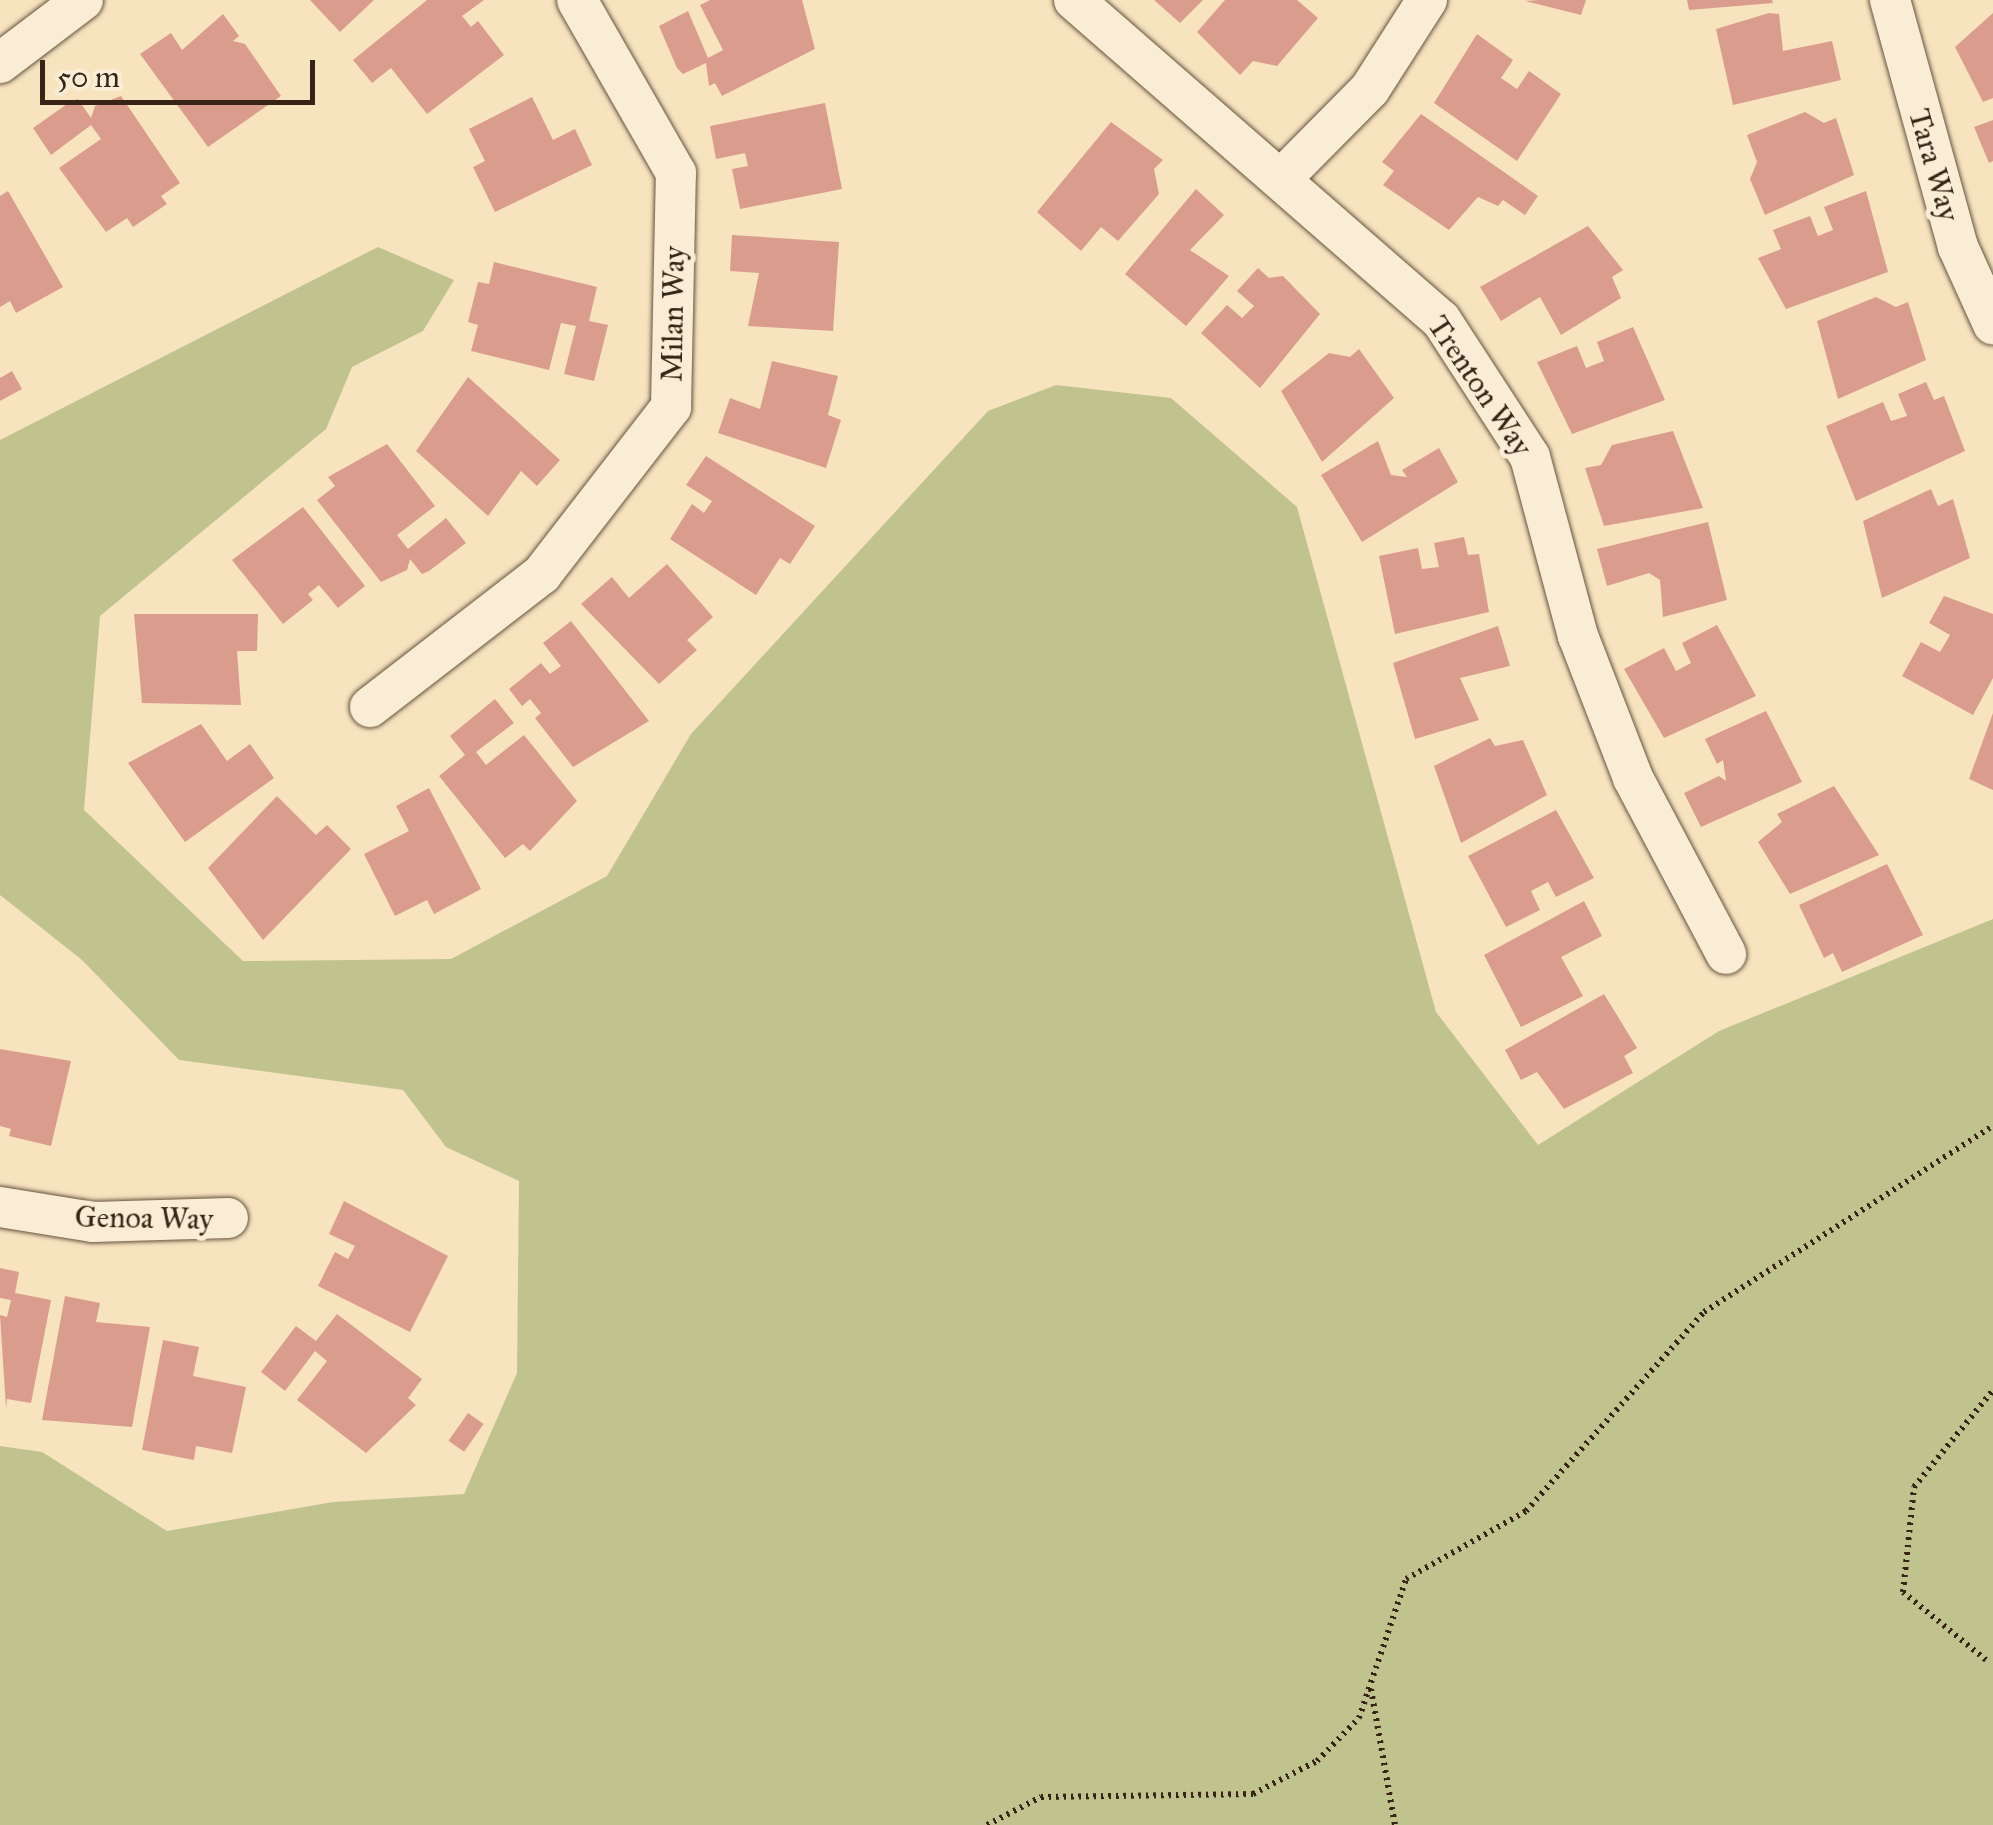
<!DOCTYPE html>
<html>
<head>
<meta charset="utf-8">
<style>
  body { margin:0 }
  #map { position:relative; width:1993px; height:1825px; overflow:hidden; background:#f7e3be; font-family:"IM FELL Great Primer",serif }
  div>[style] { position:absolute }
  .green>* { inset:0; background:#c1c38f }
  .building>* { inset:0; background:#da9d8d; transform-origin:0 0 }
  .path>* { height:6px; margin-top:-3px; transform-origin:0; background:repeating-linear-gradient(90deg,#372417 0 2.5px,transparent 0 7.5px) }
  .roads { filter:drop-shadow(0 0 2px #675441) drop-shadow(0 0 2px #675441) }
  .street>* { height:40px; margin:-20px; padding:0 20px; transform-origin:20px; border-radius:20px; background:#faedd5 }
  span { translate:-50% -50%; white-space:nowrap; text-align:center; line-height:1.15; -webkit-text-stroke:10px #faedd5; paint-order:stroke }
  .street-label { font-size:30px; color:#372417 }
  .scale { position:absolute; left:40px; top:60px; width:275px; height:45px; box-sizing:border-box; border:5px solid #372417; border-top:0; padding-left:12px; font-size:30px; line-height:35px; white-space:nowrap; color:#372417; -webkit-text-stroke:8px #faedd5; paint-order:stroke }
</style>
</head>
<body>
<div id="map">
  <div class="green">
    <i style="clip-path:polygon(378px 247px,454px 280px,423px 331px,352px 367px,326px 429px,100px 616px,84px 810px,243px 961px,451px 959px,607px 876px,691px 734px,988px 411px,1056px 385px,1171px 398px,1297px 507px,1436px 1012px,1538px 1145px,1719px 1031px,1993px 919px,1993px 1825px,0 1825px,0 1446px,42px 1452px,167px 1531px,333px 1502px,464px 1494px,517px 1373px,519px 1181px,446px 1147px,403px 1090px,179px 1060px,82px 960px,0 895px,0 440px)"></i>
  </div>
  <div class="building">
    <i style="clip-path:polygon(310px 0,374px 0,340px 32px)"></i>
    <i style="clip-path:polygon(427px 0,484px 0,462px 16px,471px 27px,478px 21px,504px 55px,427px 114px,391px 68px,372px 83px,353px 60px)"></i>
    <i style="clip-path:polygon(710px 0,802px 0,815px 49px,722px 96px,715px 83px,709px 86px,706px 63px,683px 74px,677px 68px,659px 26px,688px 11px,708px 58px,723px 50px,700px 5px)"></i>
    <i style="clip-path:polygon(1154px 0,1203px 0,1180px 23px)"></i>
    <i style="clip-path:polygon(1225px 0,1297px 0,1318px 18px,1277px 66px,1253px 61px,1240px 75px,1197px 32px)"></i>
    <i style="clip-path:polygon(1539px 0,1586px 0,1581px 15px,1525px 1px)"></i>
    <i style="clip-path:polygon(1687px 0,1772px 0,1773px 3px,1689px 10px)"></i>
    <i style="clip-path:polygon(1769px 13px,1779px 14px,1783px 51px,1832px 41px,1841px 80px,1733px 105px,1716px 29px)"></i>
    <i style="clip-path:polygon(1993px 13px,1993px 98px,1983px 102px,1955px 47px)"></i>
    <i style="clip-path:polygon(223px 14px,239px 36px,233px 41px,245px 44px,281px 96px,208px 147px,140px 54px,171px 33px,182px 50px)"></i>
    <i style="clip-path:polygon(1477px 34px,1513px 60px,1501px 78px,1517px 89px,1529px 71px,1561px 94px,1517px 161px,1434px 103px)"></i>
    <i style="clip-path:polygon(121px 96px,180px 183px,161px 196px,167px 204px,133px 227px,127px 218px,106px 232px,59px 168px,101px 139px,91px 125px,51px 155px,33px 128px,70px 102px,78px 99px,91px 118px,95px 106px)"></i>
    <i style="clip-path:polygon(532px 97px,553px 140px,575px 129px,592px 165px,495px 212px,473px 167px,485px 161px,469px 129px)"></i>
    <i style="clip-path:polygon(825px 103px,842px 189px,740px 209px,732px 169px,748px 166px,745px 153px,716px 159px,710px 126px)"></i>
    <i style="clip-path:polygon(1805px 112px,1824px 123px,1836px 118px,1854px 175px,1765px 215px,1750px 179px,1757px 162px,1747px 135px)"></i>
    <i style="clip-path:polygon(1421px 114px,1538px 196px,1525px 215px,1503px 200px,1498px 206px,1478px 197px,1449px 230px,1383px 185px,1394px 171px,1382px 162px)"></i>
    <i style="clip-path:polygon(1993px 120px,1993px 161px,1989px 163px,1974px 127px)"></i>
    <i style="clip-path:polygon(1111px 122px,1163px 160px,1154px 169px,1159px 194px,1118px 241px,1101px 227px,1081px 251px,1037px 212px)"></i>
    <i style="clip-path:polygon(1196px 189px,1224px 215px,1190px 250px,1229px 276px,1186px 326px,1125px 274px)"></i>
    <i style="clip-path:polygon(8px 191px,63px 287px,16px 313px,10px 301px,0 307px,0 196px)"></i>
    <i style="clip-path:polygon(1866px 191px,1888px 272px,1786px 309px,1758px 258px,1781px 249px,1773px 230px,1810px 216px,1818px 236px,1833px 230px,1824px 207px)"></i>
    <i style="clip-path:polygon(1588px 226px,1623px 270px,1612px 277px,1621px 298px,1561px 335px,1540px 297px,1501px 321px,1480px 287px)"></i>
    <i style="clip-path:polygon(732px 235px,839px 242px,833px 331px,748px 326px,759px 273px,730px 271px)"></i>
    <i style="clip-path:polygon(494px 262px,597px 287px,589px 321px,608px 325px,594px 381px,564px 374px,576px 326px,561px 323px,549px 370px,471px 351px,478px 325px,468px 322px,478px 282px,489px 284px)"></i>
    <i style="clip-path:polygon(1258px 268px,1269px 278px,1283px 276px,1320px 314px,1260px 388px,1201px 333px,1227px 305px,1242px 318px,1254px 306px,1237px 291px)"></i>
    <i style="clip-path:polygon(1876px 297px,1896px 307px,1908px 302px,1926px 360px,1838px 399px,1817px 321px)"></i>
    <i style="clip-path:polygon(1633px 327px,1665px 400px,1572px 434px,1537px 362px,1577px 346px,1586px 368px,1604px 361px,1597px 342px)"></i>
    <i style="clip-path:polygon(1359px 349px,1394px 398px,1322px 462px,1281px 391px,1329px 353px,1350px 357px)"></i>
    <i style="clip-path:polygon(772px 361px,838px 376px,828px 415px,841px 420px,826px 468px,718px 433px,730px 398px,760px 409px)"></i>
    <i style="clip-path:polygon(12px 371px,22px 389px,0 401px,0 378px)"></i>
    <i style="clip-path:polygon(468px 377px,560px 460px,537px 486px,521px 471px,488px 516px,416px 451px)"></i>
    <i style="clip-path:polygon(1926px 382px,1934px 400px,1944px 396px,1965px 451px,1856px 501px,1826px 426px,1883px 402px,1891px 421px,1907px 416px,1898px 394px)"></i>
    <i style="clip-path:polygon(1673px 431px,1703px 508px,1604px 526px,1585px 468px,1601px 465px,1612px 445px)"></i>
    <i style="clip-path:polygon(1378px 441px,1391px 475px,1407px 477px,1402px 470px,1439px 448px,1458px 482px,1362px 542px,1321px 475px)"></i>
    <i style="clip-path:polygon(387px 444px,435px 506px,397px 535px,408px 549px,446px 518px,466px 543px,429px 571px,422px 574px,410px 559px,407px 570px,381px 582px,317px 500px,335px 486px,328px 477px)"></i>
    <i style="clip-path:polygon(706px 456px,815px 526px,790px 564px,780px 558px,756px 595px,670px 539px,692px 504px,704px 513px,712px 501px,686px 485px)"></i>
    <i style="clip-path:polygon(1931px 489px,1938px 506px,1953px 499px,1970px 558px,1882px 598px,1863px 521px)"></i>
    <i style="clip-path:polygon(303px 507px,365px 586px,338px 608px,319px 585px,308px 594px,313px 600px,283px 624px,232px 560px)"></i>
    <i style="clip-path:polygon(1708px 522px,1727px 600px,1663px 617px,1660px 580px,1649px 573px,1607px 586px,1597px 549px)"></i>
    <i style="clip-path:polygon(1464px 537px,1468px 555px,1479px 554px,1489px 612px,1395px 634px,1379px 556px,1418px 548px,1422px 569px,1439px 567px,1434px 543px)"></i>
    <i style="clip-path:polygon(667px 564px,713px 617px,687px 640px,697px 650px,659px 684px,581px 604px,612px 577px,629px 598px)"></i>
    <i style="clip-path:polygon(1944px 596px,1993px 614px,1993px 678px,1973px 715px,1902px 676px,1921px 642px,1940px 652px,1950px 635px,1929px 623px)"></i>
    <i style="clip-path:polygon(134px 614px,258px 614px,257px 651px,237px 651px,241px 705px,142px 703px)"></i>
    <i style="clip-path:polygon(571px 621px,649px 721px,573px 767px,535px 718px,541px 713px,530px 699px,522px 706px,509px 689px,541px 663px,550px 674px,561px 666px,543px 643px)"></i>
    <i style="clip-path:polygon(1717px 625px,1756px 696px,1664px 738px,1624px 669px,1664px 648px,1676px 671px,1691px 663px,1682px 643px)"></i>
    <i style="clip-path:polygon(1498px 626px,1510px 666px,1460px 678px,1479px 720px,1415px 739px,1393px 663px)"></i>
    <i style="clip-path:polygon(495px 699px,514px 723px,476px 752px,486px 765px,524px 735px,577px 801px,530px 851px,523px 844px,505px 858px,439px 776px,465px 755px,450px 736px)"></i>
    <i style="clip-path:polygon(1766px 711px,1802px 782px,1701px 827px,1684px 793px,1719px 776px,1726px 781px,1723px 760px,1717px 764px,1705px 739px)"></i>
    <i style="clip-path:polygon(1993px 713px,1993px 790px,1969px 779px)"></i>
    <i style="clip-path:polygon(201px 724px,227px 761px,250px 744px,274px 778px,185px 842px,128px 763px)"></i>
    <i style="clip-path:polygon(1490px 738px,1495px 746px,1523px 740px,1547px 795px,1461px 843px,1434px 766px)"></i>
    <i style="clip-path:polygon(1834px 786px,1879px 855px,1790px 894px,1758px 842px,1782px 822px,1777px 814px)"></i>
    <i style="clip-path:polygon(429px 788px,481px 889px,434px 914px,427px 900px,395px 916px,364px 854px,409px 831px,396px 806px)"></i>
    <i style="clip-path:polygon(277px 796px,316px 835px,327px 825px,351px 849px,263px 940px,208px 868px)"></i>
    <i style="clip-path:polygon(1556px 810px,1594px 878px,1556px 897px,1548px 882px,1531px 891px,1540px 910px,1506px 927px,1468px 856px)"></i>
    <i style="clip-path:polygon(1887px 864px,1923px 935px,1842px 972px,1833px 953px,1824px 958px,1799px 905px)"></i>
    <i style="clip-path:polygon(1584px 901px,1602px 936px,1561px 957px,1583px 996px,1521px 1027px,1484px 955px)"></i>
    <i style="clip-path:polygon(1604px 994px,1637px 1048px,1624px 1056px,1633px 1073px,1564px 1109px,1537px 1072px,1521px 1080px,1505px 1050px)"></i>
    <i style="clip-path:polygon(0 1049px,71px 1061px,51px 1146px,9px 1136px,11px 1129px,0 1126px)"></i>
    <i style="clip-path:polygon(344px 1201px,448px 1256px,410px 1332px,318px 1286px,335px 1252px,348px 1259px,355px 1246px,329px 1234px)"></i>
    <i style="clip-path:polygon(0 1268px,19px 1272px,15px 1293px,51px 1300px,31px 1403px,7px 1399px,6px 1408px,0 1315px,7px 1317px,11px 1300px,0 1298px)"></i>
    <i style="clip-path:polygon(65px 1296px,100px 1303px,96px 1322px,150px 1327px,132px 1427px,42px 1420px)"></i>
    <i style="clip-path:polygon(337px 1314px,422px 1379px,408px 1398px,416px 1405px,366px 1453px,297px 1400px,327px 1361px,315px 1351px,285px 1391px,261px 1372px,296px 1326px,316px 1341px)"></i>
    <i style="clip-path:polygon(163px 1340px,199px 1347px,193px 1376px,246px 1387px,232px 1453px,196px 1446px,194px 1460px,142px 1450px)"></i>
    <i style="left:468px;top:1413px;width:19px;height:34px;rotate:35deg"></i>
  </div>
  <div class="path">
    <i style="left:1986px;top:1660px;width:107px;rotate:-140.7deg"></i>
    <i style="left:1903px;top:1592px;width:106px;rotate:-84deg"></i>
    <i style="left:1914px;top:1487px;width:125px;rotate:-50.8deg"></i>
    <i style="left:1371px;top:1689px;width:138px;rotate:80deg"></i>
    <i style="left:987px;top:1825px;width:61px;rotate:-27.4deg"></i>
    <i style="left:1041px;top:1797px;width:212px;rotate:-0.8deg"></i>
    <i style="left:1253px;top:1794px;width:72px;rotate:-27.3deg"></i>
    <i style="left:1317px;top:1761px;width:60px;rotate:-45.7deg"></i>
    <i style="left:1359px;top:1718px;width:147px;rotate:-71.3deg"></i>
    <i style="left:1406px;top:1579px;width:138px;rotate:-29.5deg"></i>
    <i style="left:1526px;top:1511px;width:267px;rotate:-48.2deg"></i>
    <i style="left:1704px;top:1312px;width:344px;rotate:-32.8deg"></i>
  </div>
  <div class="roads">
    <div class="street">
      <i style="left:1074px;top:0;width:487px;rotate:41.1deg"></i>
      <i style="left:1441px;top:320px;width:163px;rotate:57deg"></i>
      <i style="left:1530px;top:457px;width:185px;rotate:75deg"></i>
      <i style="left:1578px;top:636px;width:152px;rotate:68.8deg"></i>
      <i style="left:1633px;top:778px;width:199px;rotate:62.1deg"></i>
      <i style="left:1890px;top:0;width:256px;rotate:74.6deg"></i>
      <i style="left:1958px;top:247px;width:85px;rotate:65.6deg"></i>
      <i style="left:0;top:63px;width:104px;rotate:-37.2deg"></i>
      <i style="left:1284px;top:176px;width:122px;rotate:-45.3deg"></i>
      <i style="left:1370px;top:89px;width:106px;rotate:-57.4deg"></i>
      <i style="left:370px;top:707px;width:217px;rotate:-37.7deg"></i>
      <i style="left:542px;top:574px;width:211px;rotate:-52.3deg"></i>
      <i style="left:671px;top:407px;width:234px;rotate:-88.8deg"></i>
      <i style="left:676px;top:173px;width:199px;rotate:-119.8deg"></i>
      <i style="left:0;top:1207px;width:94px;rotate:9.2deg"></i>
      <i style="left:93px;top:1222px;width:135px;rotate:-1.7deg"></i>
    </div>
  </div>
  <div class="street-label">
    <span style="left:1934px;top:165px;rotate:74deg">Tara Way</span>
    <span style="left:673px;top:314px;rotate:-89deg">Milan Way</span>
    <span style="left:1480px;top:386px;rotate:56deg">Trenton Way</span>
    <span style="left:144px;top:1218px;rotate:1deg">Genoa Way</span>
  </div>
  <div class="scale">50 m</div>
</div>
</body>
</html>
